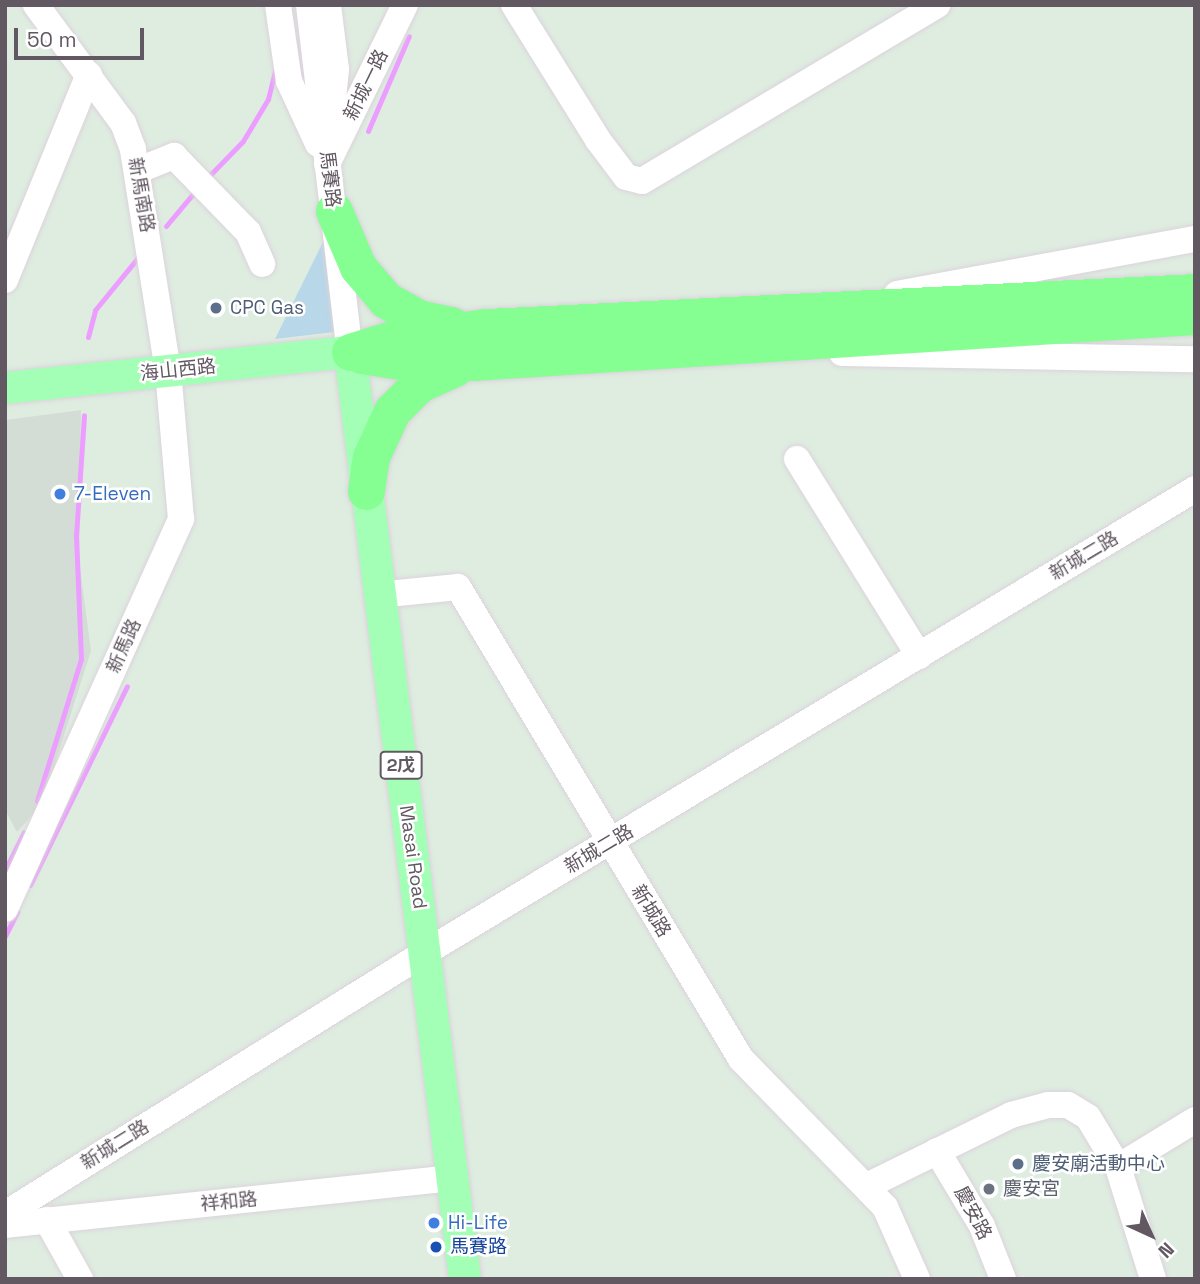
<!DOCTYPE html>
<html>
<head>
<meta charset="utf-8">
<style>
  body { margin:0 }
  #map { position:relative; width:1200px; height:1284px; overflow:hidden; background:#dfede1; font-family:"Space Grotesk","Noto Sans TC",sans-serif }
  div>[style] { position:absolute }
  .industrial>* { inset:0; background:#d4ddd5 }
  .green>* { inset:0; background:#b8d7e8 }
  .stream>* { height:5px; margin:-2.5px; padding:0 2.5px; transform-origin:2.5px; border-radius:2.5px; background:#eb9eff }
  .roads { filter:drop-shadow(0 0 2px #dbd3db) drop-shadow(0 0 2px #dbd3db) }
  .minor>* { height:26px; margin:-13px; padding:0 13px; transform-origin:13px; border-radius:13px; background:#fff }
  .major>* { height:32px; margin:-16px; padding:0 16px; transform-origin:16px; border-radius:16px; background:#a3ffb5 }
  .highway>* { height:37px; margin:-18.5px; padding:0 18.5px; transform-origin:18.5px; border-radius:18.5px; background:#85ff92 }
  .dots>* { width:19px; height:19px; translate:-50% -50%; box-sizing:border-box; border:4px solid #fff; border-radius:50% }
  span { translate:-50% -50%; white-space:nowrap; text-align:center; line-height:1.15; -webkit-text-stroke:5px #fff; paint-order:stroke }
  .shield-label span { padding:2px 5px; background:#fff; border:2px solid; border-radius:5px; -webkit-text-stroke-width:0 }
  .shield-label { font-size:18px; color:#625862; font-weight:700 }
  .street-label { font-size:19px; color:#625862 }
  .service-label { font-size:19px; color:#4e5e75 }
  .left { translate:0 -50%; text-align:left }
  .shop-label { font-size:19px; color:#366cbe }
  .worship-label { font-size:19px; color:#5b616d }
  .transit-label { font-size:19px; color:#164399 }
  .frame { position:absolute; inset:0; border:7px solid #625862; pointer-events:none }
  .north { position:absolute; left:1116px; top:1200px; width:70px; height:70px; -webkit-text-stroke:5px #fff; paint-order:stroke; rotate:135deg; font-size:19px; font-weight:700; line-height:28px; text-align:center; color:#625862 }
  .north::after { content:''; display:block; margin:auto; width:24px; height:32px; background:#625862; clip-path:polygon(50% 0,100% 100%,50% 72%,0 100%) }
  .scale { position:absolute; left:14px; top:28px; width:130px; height:32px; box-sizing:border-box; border:4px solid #625862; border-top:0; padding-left:9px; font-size:21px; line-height:24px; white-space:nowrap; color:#625862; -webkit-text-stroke:5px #fff; paint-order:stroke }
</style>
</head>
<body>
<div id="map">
  <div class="industrial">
    <i style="clip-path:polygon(81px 410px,79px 560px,91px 651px,42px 804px,17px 832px,5px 810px,5px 420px)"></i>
  </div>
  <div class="green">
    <i style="clip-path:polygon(324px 240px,334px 332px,275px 339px)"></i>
  </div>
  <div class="stream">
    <i style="left:368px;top:131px;width:103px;rotate:-66.7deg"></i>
    <i style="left:208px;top:177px;width:50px;rotate:-45.8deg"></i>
    <i style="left:243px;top:141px;width:49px;rotate:-59.2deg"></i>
    <i style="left:268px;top:99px;width:33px;rotate:-76deg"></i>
    <i style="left:166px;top:226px;width:48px;rotate:-50deg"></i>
    <i style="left:88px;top:337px;width:28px;rotate:-75deg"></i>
    <i style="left:95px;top:310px;width:71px;rotate:-50.7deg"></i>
    <i style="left:37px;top:801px;width:149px;rotate:-72.8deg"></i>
    <i style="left:81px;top:659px;width:123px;rotate:-92.3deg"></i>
    <i style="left:76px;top:536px;width:121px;rotate:-86.2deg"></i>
    <i style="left:5px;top:870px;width:42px;rotate:-63.4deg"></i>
    <i style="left:30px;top:885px;width:221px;rotate:-64deg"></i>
    <i style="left:5px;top:936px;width:27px;rotate:-63deg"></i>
  </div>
  <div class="roads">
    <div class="minor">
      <i style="left:278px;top:5px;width:77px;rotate:81.8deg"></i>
      <i style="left:289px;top:81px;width:69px;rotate:65.3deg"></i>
      <i style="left:309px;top:5px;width:349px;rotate:83.3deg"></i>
      <i style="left:328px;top:5px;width:64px;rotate:82.9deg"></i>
      <i style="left:336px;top:69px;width:41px;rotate:95.6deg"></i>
      <i style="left:514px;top:5px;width:159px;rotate:58.1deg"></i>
      <i style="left:598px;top:140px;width:46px;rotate:52.9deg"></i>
      <i style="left:626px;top:177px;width:16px;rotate:14deg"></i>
      <i style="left:642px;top:181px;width:344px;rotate:-30.8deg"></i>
      <i style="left:327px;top:164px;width:177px;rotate:-63.9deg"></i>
      <i style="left:139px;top:170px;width:38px;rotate:-22deg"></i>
      <i style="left:174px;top:156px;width:106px;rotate:45.8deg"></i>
      <i style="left:248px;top:232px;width:35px;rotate:66deg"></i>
      <i style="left:5px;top:280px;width:222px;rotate:-67.8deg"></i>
      <i style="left:897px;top:294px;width:303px;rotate:-10.5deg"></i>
      <i style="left:842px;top:353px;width:353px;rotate:1deg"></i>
      <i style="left:797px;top:459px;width:232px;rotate:58.2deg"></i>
      <i style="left:378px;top:595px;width:80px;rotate:-5.7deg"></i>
      <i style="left:458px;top:587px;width:550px;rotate:59.05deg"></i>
      <i style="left:741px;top:1059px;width:206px;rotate:45.8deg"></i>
      <i style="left:885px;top:1207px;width:79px;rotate:66deg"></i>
      <i style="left:5px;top:909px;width:428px;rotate:-65.7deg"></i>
      <i style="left:181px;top:519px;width:149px;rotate:-95deg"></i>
      <i style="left:168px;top:371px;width:225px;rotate:-99deg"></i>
      <i style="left:133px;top:149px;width:28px;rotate:-111deg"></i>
      <i style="left:123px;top:123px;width:147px;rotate:-126.4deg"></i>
      <i style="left:937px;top:1151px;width:87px;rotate:59deg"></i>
      <i style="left:982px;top:1226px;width:57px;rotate:68.4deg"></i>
      <i style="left:1118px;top:1167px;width:90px;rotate:-31.4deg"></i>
      <i style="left:867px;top:1186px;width:161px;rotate:-26.2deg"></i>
      <i style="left:1011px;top:1115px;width:38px;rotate:-15deg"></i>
      <i style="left:1048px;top:1105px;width:20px"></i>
      <i style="left:1068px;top:1105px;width:23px;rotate:31deg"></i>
      <i style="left:1088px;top:1117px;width:58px;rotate:59deg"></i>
      <i style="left:1118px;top:1167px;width:117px;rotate:72.6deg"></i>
      <i style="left:5px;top:1214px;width:496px;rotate:-31.9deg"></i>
      <i style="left:426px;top:952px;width:898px;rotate:-31.05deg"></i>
      <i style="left:47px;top:1220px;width:68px;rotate:60.8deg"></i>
      <i style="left:5px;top:1225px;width:449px;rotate:-6deg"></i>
    </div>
    <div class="major">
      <i style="left:5px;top:388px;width:347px;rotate:-6deg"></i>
      <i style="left:350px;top:352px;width:934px;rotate:82.93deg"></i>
    </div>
    <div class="highway">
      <i style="left:334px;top:211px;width:61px;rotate:66.8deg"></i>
      <i style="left:358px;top:267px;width:43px;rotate:49.7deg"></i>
      <i style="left:386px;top:300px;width:37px;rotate:29deg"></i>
      <i style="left:418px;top:318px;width:34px;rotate:12deg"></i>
      <i style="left:350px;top:352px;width:41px;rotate:-17.1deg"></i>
      <i style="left:389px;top:340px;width:99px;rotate:-7.6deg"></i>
      <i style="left:487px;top:327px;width:709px;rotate:-2.83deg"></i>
      <i style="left:361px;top:355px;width:52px;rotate:8.9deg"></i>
      <i style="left:412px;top:363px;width:61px;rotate:-0.9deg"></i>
      <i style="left:473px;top:362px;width:723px;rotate:-3.65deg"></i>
      <i style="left:366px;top:491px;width:34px;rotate:-82deg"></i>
      <i style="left:371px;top:457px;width:51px;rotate:-65.5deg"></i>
      <i style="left:392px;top:411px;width:38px;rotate:-45deg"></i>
      <i style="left:419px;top:384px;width:39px;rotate:-24deg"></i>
    </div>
  </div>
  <div class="dots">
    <i style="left:216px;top:308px;background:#5c6f8a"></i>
    <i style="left:60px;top:494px;background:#3f7fe0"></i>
    <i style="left:1018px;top:1164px;background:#5c6f8a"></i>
    <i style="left:989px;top:1189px;background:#6b7280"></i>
    <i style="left:434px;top:1223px;background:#3f7fe0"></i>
    <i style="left:436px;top:1247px;background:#1a4fb4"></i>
  </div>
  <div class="shield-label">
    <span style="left:401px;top:765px">2戊</span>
  </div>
  <div class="street-label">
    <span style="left:366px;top:85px;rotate:-64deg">新城一路</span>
    <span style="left:330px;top:179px;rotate:83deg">馬賽路</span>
    <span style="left:141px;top:195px;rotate:80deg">新馬南路</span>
    <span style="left:178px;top:370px;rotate:-6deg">海山西路</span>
    <span style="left:1084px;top:556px;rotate:-31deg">新城二路</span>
    <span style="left:124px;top:646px;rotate:-66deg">新馬路</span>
    <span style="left:599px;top:849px;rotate:-31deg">新城二路</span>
    <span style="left:413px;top:857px;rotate:82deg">Masai Road</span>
    <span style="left:651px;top:911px;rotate:59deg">新城路</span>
    <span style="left:115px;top:1145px;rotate:-32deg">新城二路</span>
    <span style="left:229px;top:1202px;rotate:-6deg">祥和路</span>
    <span style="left:973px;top:1213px;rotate:62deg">慶安路</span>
  </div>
  <div class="service-label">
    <span class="left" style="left:230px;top:308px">CPC Gas</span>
    <span class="left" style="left:1032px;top:1164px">慶安廟活動中心</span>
  </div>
  <div class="shop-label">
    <span class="left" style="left:74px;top:494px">7-Eleven</span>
    <span class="left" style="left:448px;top:1223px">Hi-Life</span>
  </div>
  <div class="worship-label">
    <span class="left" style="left:1003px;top:1189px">慶安宮</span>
  </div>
  <div class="transit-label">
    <span class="left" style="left:450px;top:1247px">馬賽路</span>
  </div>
  <div class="frame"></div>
  <div class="north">N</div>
  <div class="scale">50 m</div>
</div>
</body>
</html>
